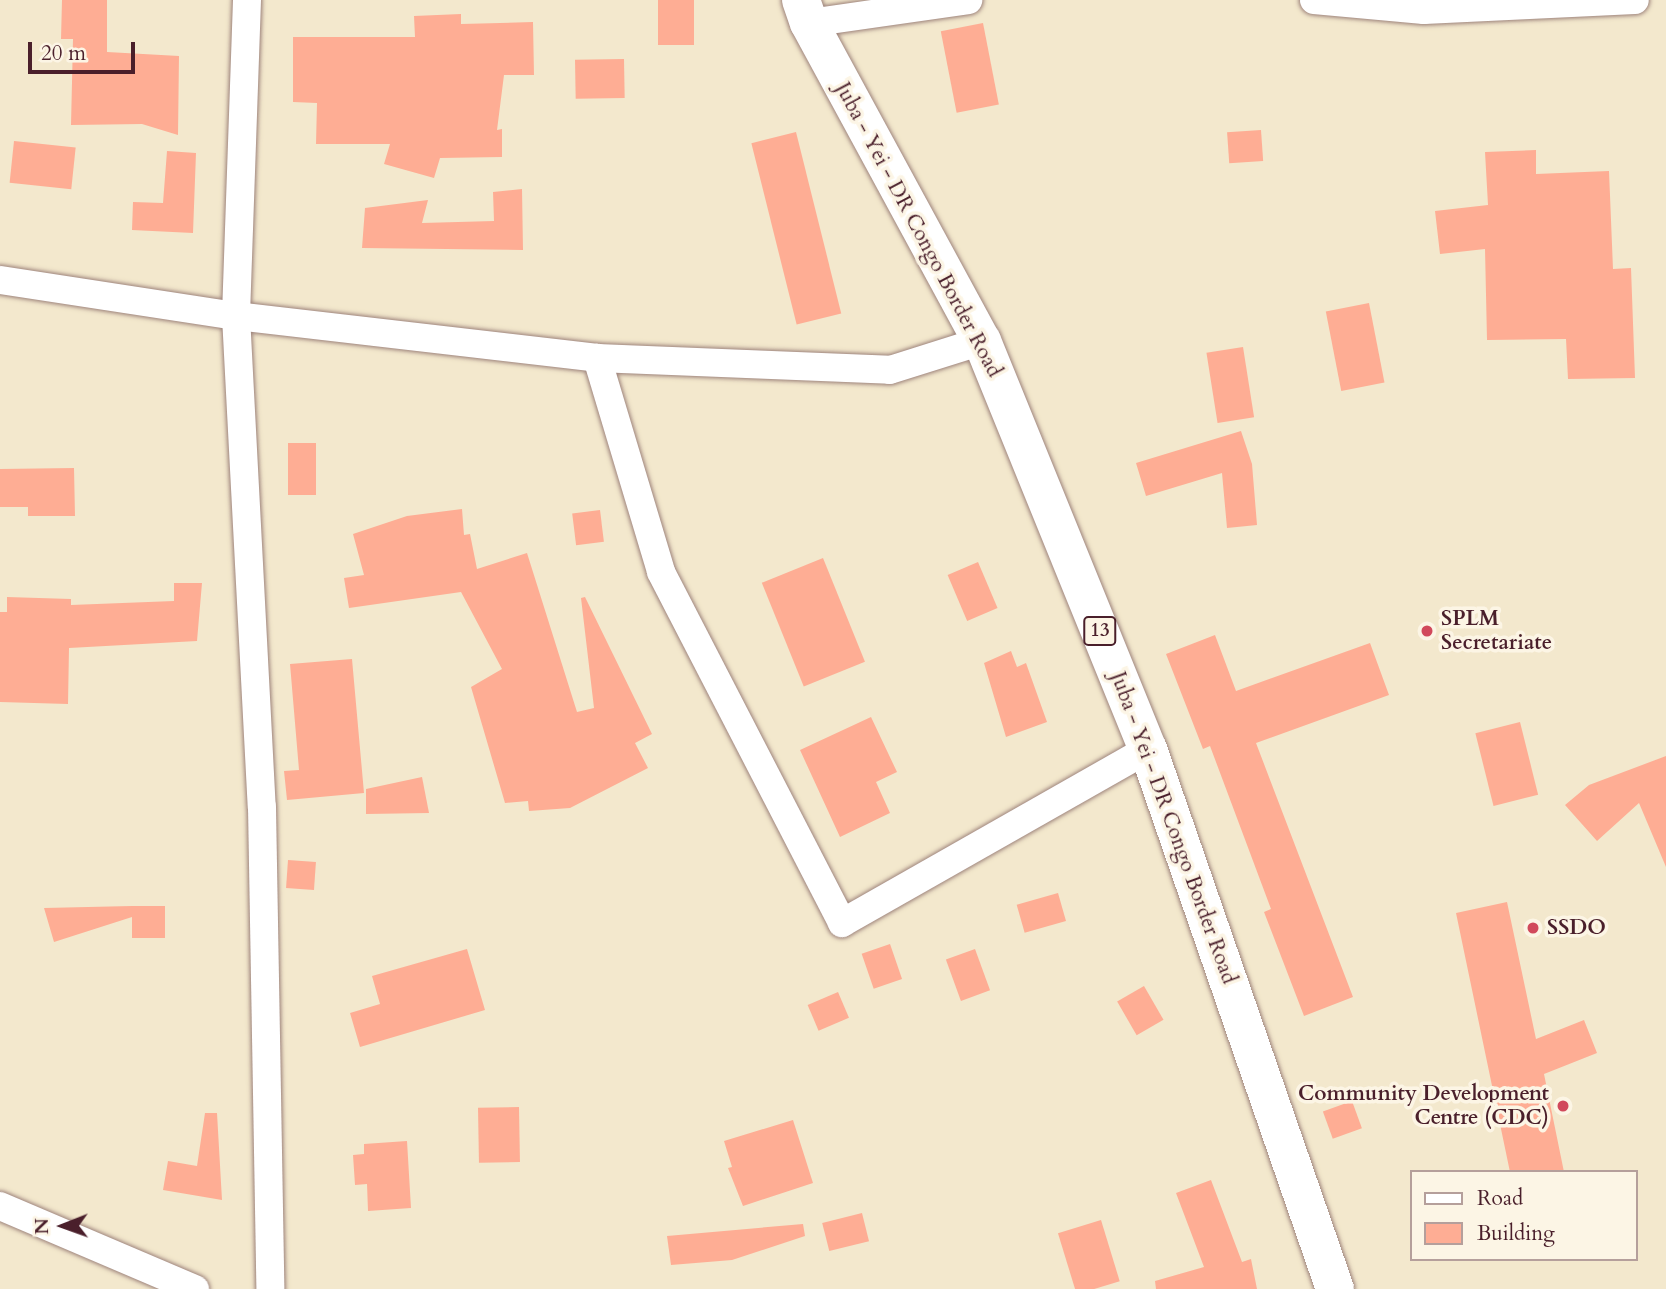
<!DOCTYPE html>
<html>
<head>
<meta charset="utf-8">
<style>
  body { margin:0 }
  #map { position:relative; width:1666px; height:1289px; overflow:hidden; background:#f3e8cd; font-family:Cardo,serif }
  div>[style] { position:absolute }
  .building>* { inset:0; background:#fead94; transform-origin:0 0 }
  .roads { filter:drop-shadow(0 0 2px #9e847c) drop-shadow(0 0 2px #9e847c) }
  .street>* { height:28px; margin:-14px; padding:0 14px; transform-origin:14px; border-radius:14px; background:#fff }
  .primary>* { height:38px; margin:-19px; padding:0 19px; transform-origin:19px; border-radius:19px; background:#fff }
  .dots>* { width:19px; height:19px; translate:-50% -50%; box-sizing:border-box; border:4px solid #fcf5e5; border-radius:50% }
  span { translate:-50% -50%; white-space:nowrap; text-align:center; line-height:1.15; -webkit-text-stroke:7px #fcf5e5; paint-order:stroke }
  .shield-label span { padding:2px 5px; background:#fcf5e5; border:2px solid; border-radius:5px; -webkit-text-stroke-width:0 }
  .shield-label { font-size:19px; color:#4a1f2b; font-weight:700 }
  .street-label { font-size:21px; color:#4a1f2b }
  .poi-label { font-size:21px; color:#4a1f2b; font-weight:700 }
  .left { translate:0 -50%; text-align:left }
  .right { translate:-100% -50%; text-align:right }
  .legend { position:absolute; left:1410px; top:1170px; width:228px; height:91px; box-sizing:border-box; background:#fcf5e5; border:2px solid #b59f9b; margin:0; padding:9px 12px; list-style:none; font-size:21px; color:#4a1f2b }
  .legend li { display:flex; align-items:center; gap:14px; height:35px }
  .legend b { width:35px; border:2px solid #b59f9b }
  .north { position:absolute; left:28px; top:1191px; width:70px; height:70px; -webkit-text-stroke:5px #fcf5e5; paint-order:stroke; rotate:269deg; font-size:19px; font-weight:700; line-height:28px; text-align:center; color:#4a1f2b }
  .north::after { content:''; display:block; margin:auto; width:24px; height:32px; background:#4a1f2b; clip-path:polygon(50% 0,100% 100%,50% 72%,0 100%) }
  .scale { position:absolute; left:28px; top:42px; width:107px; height:32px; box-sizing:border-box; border:4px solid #4a1f2b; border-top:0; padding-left:9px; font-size:21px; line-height:24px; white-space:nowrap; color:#4a1f2b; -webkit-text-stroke:5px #fcf5e5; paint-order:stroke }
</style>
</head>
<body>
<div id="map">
  <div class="building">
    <i style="clip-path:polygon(62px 0,107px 0,107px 52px,179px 56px,178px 135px,142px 124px,71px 125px,73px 39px,61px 39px)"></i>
    <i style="left:658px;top:0;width:36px;height:45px"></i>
    <i style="clip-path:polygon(461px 14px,461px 24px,533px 22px,534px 75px,504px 75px,497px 130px,502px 129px,502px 157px,440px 158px,434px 178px,384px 164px,390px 144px,316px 144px,317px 103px,293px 102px,293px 37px,415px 37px,414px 16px)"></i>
    <i style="left:983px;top:23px;width:83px;height:43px;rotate:79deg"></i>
    <i style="left:624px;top:59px;width:39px;height:49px;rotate:89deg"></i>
    <i style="left:1261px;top:130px;width:31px;height:34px;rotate:86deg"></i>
    <i style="left:796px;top:132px;width:187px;height:46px;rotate:76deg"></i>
    <i style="left:14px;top:141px;width:62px;height:42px;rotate:6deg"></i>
    <i style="clip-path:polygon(1536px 150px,1536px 174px,1609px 171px,1613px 269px,1631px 268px,1635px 378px,1568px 379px,1566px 339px,1487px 340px,1485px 249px,1440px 254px,1435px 211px,1488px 205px,1485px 152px)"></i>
    <i style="clip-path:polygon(167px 151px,196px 153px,193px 233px,132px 230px,133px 202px,163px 203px)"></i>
    <i style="clip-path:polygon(522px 189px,523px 250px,362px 248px,365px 208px,428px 200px,422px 223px,494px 221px,493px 192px)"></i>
    <i style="left:1369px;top:303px;width:81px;height:44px;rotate:79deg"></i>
    <i style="left:1243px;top:347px;width:71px;height:37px;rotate:81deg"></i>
    <i style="clip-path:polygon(1241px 431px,1252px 464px,1257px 525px,1227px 528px,1222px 473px,1146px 496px,1136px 463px)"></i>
    <i style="left:288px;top:443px;width:28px;height:52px"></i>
    <i style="clip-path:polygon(74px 468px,75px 516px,28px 516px,28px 507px,0 507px,0 469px)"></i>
    <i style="clip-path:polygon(462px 509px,464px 535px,470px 534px,477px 569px,527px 553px,577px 712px,594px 708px,581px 598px,585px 597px,652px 734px,635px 743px,648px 768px,570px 808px,529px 811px,528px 801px,505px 803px,471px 687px,502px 669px,461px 592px,349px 608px,344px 578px,364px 575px,353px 534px,407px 516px)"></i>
    <i style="left:600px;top:510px;width:32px;height:28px;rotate:83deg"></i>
    <i style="left:823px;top:558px;width:112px;height:66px;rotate:68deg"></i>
    <i style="left:978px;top:562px;width:50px;height:33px;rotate:67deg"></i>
    <i style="clip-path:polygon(174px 583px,202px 583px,197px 641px,69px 648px,68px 704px,0 702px,0 612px,7px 612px,7px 597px,71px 599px,71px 605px,174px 601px)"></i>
    <i style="clip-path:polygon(1215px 635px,1236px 691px,1370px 643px,1389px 695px,1256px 743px,1353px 997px,1304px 1016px,1264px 912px,1271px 909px,1210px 746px,1203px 749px,1166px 654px)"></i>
    <i style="clip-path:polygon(1011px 651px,1017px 667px,1026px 663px,1047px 722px,1006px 737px,984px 663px)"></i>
    <i style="clip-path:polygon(352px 659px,364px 793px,287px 800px,284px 771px,299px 770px,290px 664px)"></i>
    <i style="clip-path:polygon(871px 717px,897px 772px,876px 782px,890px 813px,840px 837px,800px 750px)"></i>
    <i style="left:1520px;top:722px;width:75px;height:46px;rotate:76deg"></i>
    <i style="clip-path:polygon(1666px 756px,1666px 867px,1639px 803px,1597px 841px,1565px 805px,1589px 785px)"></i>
    <i style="clip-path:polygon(422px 777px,429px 813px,366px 814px,366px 789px)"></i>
    <i style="left:288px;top:860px;width:28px;height:28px;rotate:4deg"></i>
    <i style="left:1058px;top:893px;width:29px;height:43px;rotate:74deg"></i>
    <i style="clip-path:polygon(1507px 902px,1536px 1039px,1584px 1020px,1597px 1053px,1544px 1074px,1564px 1172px,1510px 1172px,1456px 913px)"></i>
    <i style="clip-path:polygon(132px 906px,165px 906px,165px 938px,132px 938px,132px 917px,54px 942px,44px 908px)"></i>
    <i style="left:890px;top:944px;width:37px;height:30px;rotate:71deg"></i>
    <i style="clip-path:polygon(467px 949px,485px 1010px,360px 1047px,350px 1013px,380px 1004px,372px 976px)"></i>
    <i style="left:975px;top:949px;width:44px;height:31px;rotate:70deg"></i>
    <i style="left:1144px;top:986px;width:39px;height:31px;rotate:60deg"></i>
    <i style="left:838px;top:992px;width:28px;height:33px;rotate:67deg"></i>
    <i style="left:1352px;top:1101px;width:29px;height:31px;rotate:70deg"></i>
    <i style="left:519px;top:1107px;width:55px;height:41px;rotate:89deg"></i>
    <i style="clip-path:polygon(205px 1113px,217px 1113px,222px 1200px,163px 1190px,168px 1161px,197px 1166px)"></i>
    <i style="clip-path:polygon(793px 1120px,813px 1183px,743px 1206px,728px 1168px,732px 1167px,724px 1141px)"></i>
    <i style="clip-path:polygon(407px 1141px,411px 1208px,368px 1211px,367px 1184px,355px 1185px,353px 1155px,364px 1154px,364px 1144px)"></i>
    <i style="clip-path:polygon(1211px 1180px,1242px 1262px,1251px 1259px,1257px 1289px,1156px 1289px,1155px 1281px,1204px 1267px,1176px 1193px)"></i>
    <i style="left:862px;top:1213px;width:29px;height:41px;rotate:76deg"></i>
    <i style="left:1101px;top:1220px;width:64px;height:45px;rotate:73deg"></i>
    <i style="clip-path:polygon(803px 1224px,805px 1236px,732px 1260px,671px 1265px,667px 1236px)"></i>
  </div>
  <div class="roads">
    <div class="street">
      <i style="left:247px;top:0;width:316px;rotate:92deg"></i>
      <i style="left:236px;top:316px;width:492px;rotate:87deg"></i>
      <i style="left:262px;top:807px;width:482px;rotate:89deg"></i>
      <i style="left:1314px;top:0;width:110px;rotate:5.2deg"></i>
      <i style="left:1424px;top:10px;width:211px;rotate:-2.7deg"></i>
      <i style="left:809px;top:23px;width:161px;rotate:-8.2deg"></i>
      <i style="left:0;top:280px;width:239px;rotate:8.7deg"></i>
      <i style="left:236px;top:316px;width:363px;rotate:6.6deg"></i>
      <i style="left:597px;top:358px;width:293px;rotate:2.3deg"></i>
      <i style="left:890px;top:370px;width:96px;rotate:-17.5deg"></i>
      <i style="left:597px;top:358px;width:223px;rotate:73.3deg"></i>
      <i style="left:661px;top:572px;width:395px;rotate:62.7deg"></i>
      <i style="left:842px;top:923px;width:352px;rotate:-29.6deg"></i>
      <i style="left:0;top:1206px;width:212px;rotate:23.1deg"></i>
    </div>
    <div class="primary">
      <i style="left:801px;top:0;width:24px;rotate:71deg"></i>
      <i style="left:809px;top:23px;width:362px;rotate:61.5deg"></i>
      <i style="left:982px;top:341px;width:440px;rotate:67.9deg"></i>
      <i style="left:1148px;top:749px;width:571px;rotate:70.9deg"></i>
    </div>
  </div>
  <div class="dots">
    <i style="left:1427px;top:631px;background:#d1495b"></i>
    <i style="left:1533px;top:928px;background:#d1495b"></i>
    <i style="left:1563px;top:1106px;background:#d1495b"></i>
  </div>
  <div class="shield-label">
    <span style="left:1100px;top:631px">13</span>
  </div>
  <div class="street-label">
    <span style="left:918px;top:230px;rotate:62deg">Juba - Yei - DR Congo Border Road</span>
    <span style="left:1173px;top:828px;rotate:70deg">Juba - Yei - DR Congo Border Road</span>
  </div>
  <div class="poi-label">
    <span class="left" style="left:1441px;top:631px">SPLM<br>Secretariate</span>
    <span class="left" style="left:1547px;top:928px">SSDO</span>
    <span class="right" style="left:1549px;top:1106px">Community Development<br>Centre (CDC)</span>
  </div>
  <ul class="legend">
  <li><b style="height:9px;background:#fff"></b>Road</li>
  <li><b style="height:19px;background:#fead94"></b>Building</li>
  </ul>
  <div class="north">N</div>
  <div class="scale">20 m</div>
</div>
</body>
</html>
